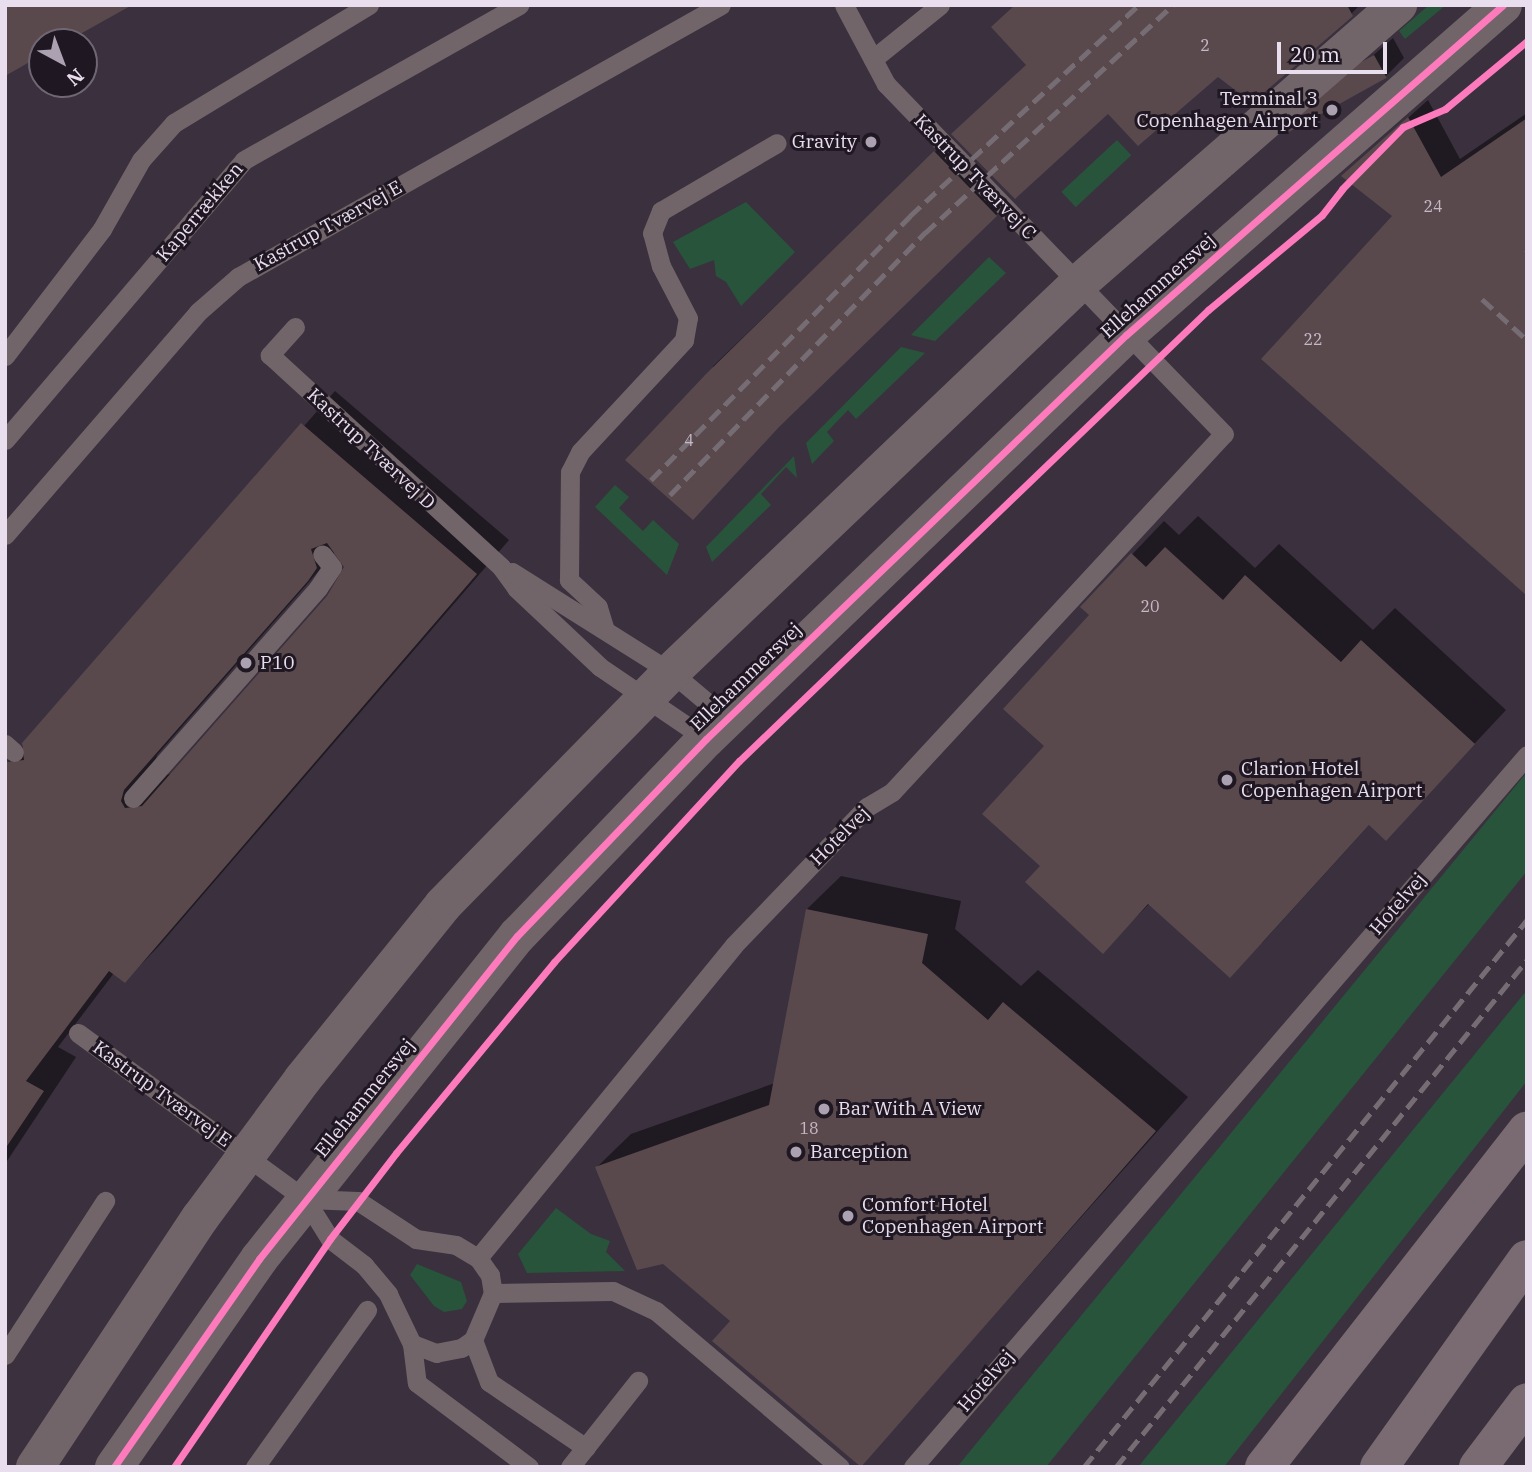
<!DOCTYPE html>
<html>
<head>
<meta charset="utf-8">
<style>
  body { margin:0 }
  #map { position:relative; width:1532px; height:1472px; overflow:hidden; background:#3a303e; font-family:"IBM Plex Serif",serif }
  div>[style] { position:absolute }
  .green>* { inset:0; background:#28543b; transform-origin:0 0 }
  .shadow>* { inset:0; background:#0007; transform-origin:0 0 }
  .building>* { inset:0; background:#5a494c; transform-origin:0 0 }
  .service>* { height:19px; margin:-9.5px; padding:0 9.5px; transform-origin:9.5px; border-radius:9.5px; background:#716569 }
  .tertiary>* { height:38px; margin:-19px; padding:0 19px; transform-origin:19px; border-radius:19px; background:#716569 }
  .motorway>* { height:38px; margin:-19px; padding:0 19px; transform-origin:19px; border-radius:19px; background:#7a6b72 }
  .rail>* { height:5px; margin-top:-2.5px; transform-origin:0; background:repeating-linear-gradient(90deg,#766c74 0 14px,transparent 0 21px) }
  .cycleway>* { height:7px; margin:-3.5px; padding:0 3.5px; transform-origin:3.5px; border-radius:3.5px; background:#fd7abc }
  .dots>* { width:19px; height:19px; translate:-50% -50%; box-sizing:border-box; border:4px solid #1f1722; border-radius:50% }
  span { translate:-50% -50%; white-space:nowrap; text-align:center; line-height:1.15; -webkit-text-stroke:6px #1f1722; paint-order:stroke }
  .number-label { font-size:16px; color:#c5b9c6 }
  .number-label span { -webkit-text-stroke-width:0 }
  .poi-label { font-size:19px; color:#e9deee }
  .right { translate:-100% -50%; text-align:right }
  .left { translate:0 -50%; text-align:left }
  .street-label { font-size:19px; color:#e9deee }
  .frame { position:absolute; inset:0; border:7px solid #e9deee; pointer-events:none }
  .north { position:absolute; left:28px; top:28px; width:70px; height:70px; box-sizing:border-box; background:#1f1722; border:2px solid #706774; border-radius:50%; rotate:139deg; font-size:19px; font-weight:700; line-height:28px; text-align:center; color:#e9deee }
  .north::after { content:''; display:block; margin:auto; width:24px; height:32px; background:#aca1b0; clip-path:polygon(50% 0,100% 100%,50% 72%,0 100%) }
  .scale { position:absolute; left:1277px; top:42px; width:110px; height:32px; box-sizing:border-box; border:4px solid #e9deee; border-top:0; padding-left:9px; font-size:21px; line-height:24px; white-space:nowrap; color:#e9deee; -webkit-text-stroke:5px #1f1722; paint-order:stroke }
</style>
</head>
<body>
<div id="map">
  <div class="green">
    <i style="clip-path:polygon(1429px 5px,1446px 5px,1405px 39px,1399px 31px)"></i>
    <i style="left:1117px;top:140px;width:21px;height:76px;rotate:47deg"></i>
    <i style="clip-path:polygon(746px 202px,795px 252px,741px 306px,726px 282px,716px 276px,714px 260px,690px 269px,673px 242px)"></i>
    <i style="clip-path:polygon(989px 257px,1006px 273px,935px 341px,911px 335px)"></i>
    <i style="clip-path:polygon(901px 347px,925px 353px,856px 419px,848px 410px,827px 432px,834px 441px,812px 464px,806px 443px)"></i>
    <i style="clip-path:polygon(794px 456px,797px 478px,786px 467px,761px 494px,771px 505px,712px 562px,706px 547px)"></i>
    <i style="clip-path:polygon(615px 485px,629px 497px,619px 508px,643px 531px,653px 520px,679px 544px,667px 575px,595px 507px)"></i>
    <i style="clip-path:polygon(1527px 772px,1527px 871px,1046px 1467px,957px 1467px)"></i>
    <i style="clip-path:polygon(1527px 990px,1527px 1081px,1224px 1467px,1138px 1467px)"></i>
    <i style="clip-path:polygon(556px 1208px,591px 1234px,610px 1241px,606px 1252px,625px 1271px,527px 1273px,518px 1254px)"></i>
    <i style="clip-path:polygon(417px 1264px,461px 1282px,467px 1301px,462px 1309px,444px 1312px,434px 1306px,410px 1275px)"></i>
  </div>
  <div class="shadow">
    <i style="clip-path:polygon(1016px 5px,1360px 5px,1351px 14px,1218px 74px,1108px 112px,1028px 64px)"></i>
    <i style="clip-path:polygon(1393px 38px,1404px 58px,1385px 77px,1307px 113px)"></i>
    <i style="clip-path:polygon(1428px 100px,1460px 159px,1527px 113px,1527px 594px,1394px 216px,1344px 175px)"></i>
    <i style="left:940px;top:147px;width:88px;height:316px;rotate:46deg"></i>
    <i style="clip-path:polygon(evenodd,335px 391px,509px 540px,158px 947px,125px 981px,114px 973px,58px 1047px,76px 1057px,5px 1164px,5px 765px,335px 391px,336px 551px,346px 566px,330px 596px,173px 774px,159px 775px,154px 767px,157px 755px,336px 551px)"></i>
    <i style="clip-path:polygon(1198px 516px,1255px 568px,1279px 544px,1373px 630px,1395px 608px,1506px 710px,1386px 838px,1370px 824px,1262px 943px,1150px 903px,1103px 951px,1042px 866px,1046px 746px,1091px 615px,1082px 607px,1164px 521px,1179px 535px)"></i>
    <i style="clip-path:polygon(841px 876px,961px 901px,955px 929px,1021px 986px,1038px 970px,1188px 1097px,860px 1466px,597px 1167px,631px 1134px,775px 1083px,807px 909px)"></i>
  </div>
  <div class="building">
    <i style="clip-path:polygon(5px 5px,132px 5px,66px 42px,42px 42px,42px 55px,5px 76px)"></i>
    <i style="clip-path:polygon(1015px 5px,1347px 5px,1353px 16px,1252px 103px,1218px 77px,1138px 146px,1108px 114px,1015px 199px,951px 134px,1026px 65px,991px 27px)"></i>
    <i style="left:1374px;top:55px;width:26px;height:116px;rotate:61deg"></i>
    <i style="clip-path:polygon(1408px 117px,1441px 177px,1527px 118px,1527px 596px,1261px 359px,1392px 216px,1341px 176px)"></i>
    <i style="clip-path:polygon(934px 151px,997px 216px,779px 427px,693px 520px,625px 460px,706px 374px)"></i>
    <i style="clip-path:polygon(evenodd,301px 423px,477px 574px,125px 983px,109px 971px,26px 1081px,44px 1091px,5px 1149px,5px 762px,24px 760px,22px 743px,301px 423px,327px 543px,344px 567px,327px 596px,142px 806px,125px 808px,121px 801px,124px 790px,308px 581px,317px 568px,311px 549px,327px 543px)"></i>
    <i style="clip-path:polygon(1165px 547px,1223px 600px,1245px 575px,1341px 662px,1361px 640px,1475px 744px,1386px 841px,1369px 825px,1230px 978px,1148px 904px,1103px 954px,1025px 882px,1040px 866px,982px 814px,1044px 746px,1003px 709px,1089px 615px,1080px 607px,1131px 553px,1146px 567px)"></i>
    <i style="clip-path:polygon(806px 909px,928px 934px,922px 963px,988px 1020px,1003px 1002px,1156px 1131px,861px 1467px,712px 1341px,730px 1321px,663px 1264px,637px 1270px,595px 1167px,769px 1105px)"></i>
  </div>
  <div class="service">
    <i style="left:873px;top:59px;width:86px;rotate:-38.9deg"></i>
    <i style="left:295px;top:327px;width:38px;rotate:132deg"></i>
    <i style="left:270px;top:355px;width:314px;rotate:42.5deg"></i>
    <i style="left:501px;top:567px;width:26px;rotate:54deg"></i>
    <i style="left:516px;top:588px;width:115px;rotate:43.2deg"></i>
    <i style="left:600px;top:667px;width:128px;rotate:34.2deg"></i>
    <i style="left:5px;top:356px;width:160px;rotate:-52.6deg"></i>
    <i style="left:102px;top:229px;width:79px;rotate:-60.5deg"></i>
    <i style="left:141px;top:160px;width:50px;rotate:-48.3deg"></i>
    <i style="left:174px;top:123px;width:228px;rotate:-31.2deg"></i>
    <i style="left:5px;top:440px;width:368px;rotate:-49.5deg"></i>
    <i style="left:244px;top:160px;width:316px;rotate:-29.4deg"></i>
    <i style="left:5px;top:535px;width:295px;rotate:-49.1deg"></i>
    <i style="left:198px;top:312px;width:53px;rotate:-41.2deg"></i>
    <i style="left:238px;top:277px;width:554px;rotate:-29.39deg"></i>
    <i style="left:512px;top:572px;width:188px;rotate:32.2deg"></i>
    <i style="left:671px;top:672px;width:73px;rotate:40deg"></i>
    <i style="left:604px;top:627px;width:21px;rotate:-107deg"></i>
    <i style="left:598px;top:607px;width:40px;rotate:-137deg"></i>
    <i style="left:569px;top:580px;width:108px;rotate:-89.5deg"></i>
    <i style="left:570px;top:472px;width:22px;rotate:-63deg"></i>
    <i style="left:580px;top:452px;width:153px;rotate:-47.1deg"></i>
    <i style="left:684px;top:340px;width:22px;rotate:-80deg"></i>
    <i style="left:688px;top:318px;width:59px;rotate:-117.4deg"></i>
    <i style="left:661px;top:266px;width:34px;rotate:-105deg"></i>
    <i style="left:652px;top:233px;width:24px;rotate:-68deg"></i>
    <i style="left:661px;top:211px;width:134px;rotate:-30.4deg"></i>
    <i style="left:5px;top:744px;width:12px;rotate:42deg"></i>
    <i style="left:133px;top:798px;width:280px;rotate:-48.6deg"></i>
    <i style="left:318px;top:588px;width:25px;rotate:-56deg"></i>
    <i style="left:332px;top:567px;width:16px;rotate:-128deg"></i>
    <i style="left:78px;top:1033px;width:281px;rotate:36.2deg"></i>
    <i style="left:305px;top:1199px;width:47px;rotate:58deg"></i>
    <i style="left:330px;top:1239px;width:43px;rotate:37.4deg"></i>
    <i style="left:364px;top:1265px;width:38px;rotate:50deg"></i>
    <i style="left:388px;top:1294px;width:55px;rotate:64.4deg"></i>
    <i style="left:412px;top:1344px;width:39px;rotate:83deg"></i>
    <i style="left:417px;top:1383px;width:140px;rotate:36.9deg"></i>
    <i style="left:306px;top:1199px;width:52px;rotate:2.2deg"></i>
    <i style="left:358px;top:1201px;width:69px;rotate:33.2deg"></i>
    <i style="left:416px;top:1239px;width:40px;rotate:8.5deg"></i>
    <i style="left:456px;top:1245px;width:26px;rotate:31deg"></i>
    <i style="left:478px;top:1258px;width:21px;rotate:55deg"></i>
    <i style="left:490px;top:1275px;width:18px;rotate:81deg"></i>
    <i style="left:493px;top:1293px;width:51px;rotate:113.1deg"></i>
    <i style="left:473px;top:1340px;width:14px;rotate:146deg"></i>
    <i style="left:461px;top:1348px;width:25px;rotate:169deg"></i>
    <i style="left:436px;top:1353px;width:26px;rotate:-159deg"></i>
    <i style="left:478px;top:1258px;width:404px;rotate:-50.7deg"></i>
    <i style="left:734px;top:945px;width:192px;rotate:-46.1deg"></i>
    <i style="left:867px;top:807px;width:29px;rotate:-31deg"></i>
    <i style="left:892px;top:792px;width:488px;rotate:-47.2deg"></i>
    <i style="left:1224px;top:434px;width:487px;rotate:-134deg"></i>
    <i style="left:886px;top:84px;width:89px;rotate:-118deg"></i>
    <i style="left:493px;top:1293px;width:120px;rotate:-1deg"></i>
    <i style="left:613px;top:1291px;width:47px;rotate:24.9deg"></i>
    <i style="left:656px;top:1311px;width:241px;rotate:40.3deg"></i>
    <i style="left:473px;top:1340px;width:45px;rotate:69.1deg"></i>
    <i style="left:489px;top:1382px;width:117px;rotate:34.2deg"></i>
    <i style="left:5px;top:1355px;width:184px;rotate:-57deg"></i>
    <i style="left:255px;top:1467px;width:193px;rotate:-54.5deg"></i>
    <i style="left:570px;top:1467px;width:110px;rotate:-51.7deg"></i>
    <i style="left:913px;top:1467px;width:940px;rotate:-49.23deg"></i>
  </div>
  <div class="tertiary">
    <i style="left:35px;top:1467px;width:299px;rotate:-56.5deg"></i>
    <i style="left:200px;top:1218px;width:172px;rotate:-53.5deg"></i>
    <i style="left:302px;top:1080px;width:225px;rotate:-51.1deg"></i>
    <i style="left:443px;top:905px;width:326px;rotate:-45.6deg"></i>
    <i style="left:671px;top:672px;width:562px;rotate:-43.63deg"></i>
    <i style="left:1078px;top:284px;width:425px;rotate:-41.1deg"></i>
    <i style="left:114px;top:1467px;width:254px;rotate:-55.1deg"></i>
    <i style="left:259px;top:1259px;width:413px;rotate:-51.4deg"></i>
    <i style="left:517px;top:936px;width:273px;rotate:-46.2deg"></i>
    <i style="left:706px;top:739px;width:583px;rotate:-43.89deg"></i>
    <i style="left:1126px;top:335px;width:501px;rotate:-41.2deg"></i>
  </div>
  <div class="motorway">
    <i style="left:1264px;top:1467px;width:427px;rotate:-52deg"></i>
    <i style="left:1379px;top:1467px;width:255px;rotate:-54.6deg"></i>
    <i style="left:1478px;top:1467px;width:81px;rotate:-53deg"></i>
  </div>
  <div class="rail">
    <i style="left:1526px;top:249px;width:1px;rotate:45deg"></i>
    <i style="left:1482px;top:299px;width:61px;rotate:42.3deg"></i>
    <i style="left:651px;top:480px;width:370px;rotate:-45.5deg"></i>
    <i style="left:910px;top:216px;width:311px;rotate:-42.7deg"></i>
    <i style="left:670px;top:495px;width:366px;rotate:-45.8deg"></i>
    <i style="left:925px;top:233px;width:337px;rotate:-42.6deg"></i>
    <i style="left:1084px;top:1467px;width:704px;rotate:-51deg"></i>
    <i style="left:1116px;top:1467px;width:653px;rotate:-50.97deg"></i>
  </div>
  <div class="cycleway">
    <i style="left:114px;top:1467px;width:254px;rotate:-55.1deg"></i>
    <i style="left:259px;top:1259px;width:413px;rotate:-51.4deg"></i>
    <i style="left:517px;top:936px;width:273px;rotate:-46.2deg"></i>
    <i style="left:706px;top:739px;width:583px;rotate:-43.89deg"></i>
    <i style="left:1126px;top:335px;width:501px;rotate:-41.2deg"></i>
    <i style="left:174px;top:1467px;width:276px;rotate:-55.6deg"></i>
    <i style="left:330px;top:1239px;width:108px;rotate:-52.5deg"></i>
    <i style="left:396px;top:1153px;width:248px;rotate:-50.4deg"></i>
    <i style="left:554px;top:962px;width:273px;rotate:-47.4deg"></i>
    <i style="left:739px;top:761px;width:651px;rotate:-43.88deg"></i>
    <i style="left:1208px;top:310px;width:148px;rotate:-39.8deg"></i>
    <i style="left:1322px;top:215px;width:33px;rotate:-52deg"></i>
    <i style="left:1342px;top:189px;width:87px;rotate:-45.5deg"></i>
    <i style="left:1403px;top:127px;width:46px;rotate:-23.2deg"></i>
    <i style="left:1445px;top:109px;width:107px;rotate:-39.7deg"></i>
  </div>
  <div class="dots">
    <i style="left:1332px;top:110px;background:#aca1b0"></i>
    <i style="left:871px;top:142px;background:#aca1b0"></i>
    <i style="left:246px;top:663px;background:#aca1b0"></i>
    <i style="left:1227px;top:780px;background:#aca1b0"></i>
    <i style="left:824px;top:1109px;background:#aca1b0"></i>
    <i style="left:796px;top:1152px;background:#aca1b0"></i>
    <i style="left:848px;top:1216px;background:#aca1b0"></i>
  </div>
  <div class="number-label">
    <span style="left:1205px;top:45px">2</span>
    <span style="left:1433px;top:206px">24</span>
    <span style="left:1313px;top:339px">22</span>
    <span style="left:689px;top:440px">4</span>
    <span style="left:1150px;top:606px">20</span>
    <span style="left:809px;top:1128px">18</span>
  </div>
  <div class="poi-label">
    <span class="right" style="left:1318px;top:110px">Terminal 3<br>Copenhagen Airport</span>
    <span class="right" style="left:857px;top:142px">Gravity</span>
    <span class="left" style="left:260px;top:663px">P10</span>
    <span class="left" style="left:1241px;top:780px">Clarion Hotel<br>Copenhagen Airport</span>
    <span class="left" style="left:838px;top:1109px">Bar With A View</span>
    <span class="left" style="left:810px;top:1152px">Barception</span>
    <span class="left" style="left:862px;top:1216px">Comfort Hotel<br>Copenhagen Airport</span>
  </div>
  <div class="street-label">
    <span style="left:975px;top:177px;rotate:46deg">Kastrup Tværvej C</span>
    <span style="left:200px;top:212px;rotate:-50deg">Kaperrækken</span>
    <span style="left:328px;top:226px;rotate:-29deg">Kastrup Tværvej E</span>
    <span style="left:1158px;top:286px;rotate:-42deg">Ellehammersvej</span>
    <span style="left:371px;top:449px;rotate:43deg">Kastrup Tværvej D</span>
    <span style="left:746px;top:677px;rotate:-44deg">Ellehammersvej</span>
    <span style="left:840px;top:836px;rotate:-45deg">Hotelvej</span>
    <span style="left:1398px;top:904px;rotate:-49deg">Hotelvej</span>
    <span style="left:162px;top:1094px;rotate:36deg">Kastrup Tværvej E</span>
    <span style="left:365px;top:1098px;rotate:-51deg">Ellehammersvej</span>
    <span style="left:986px;top:1381px;rotate:-49deg">Hotelvej</span>
  </div>
  <div class="frame"></div>
  <div class="north">N</div>
  <div class="scale">20 m</div>
</div>
</body>
</html>
